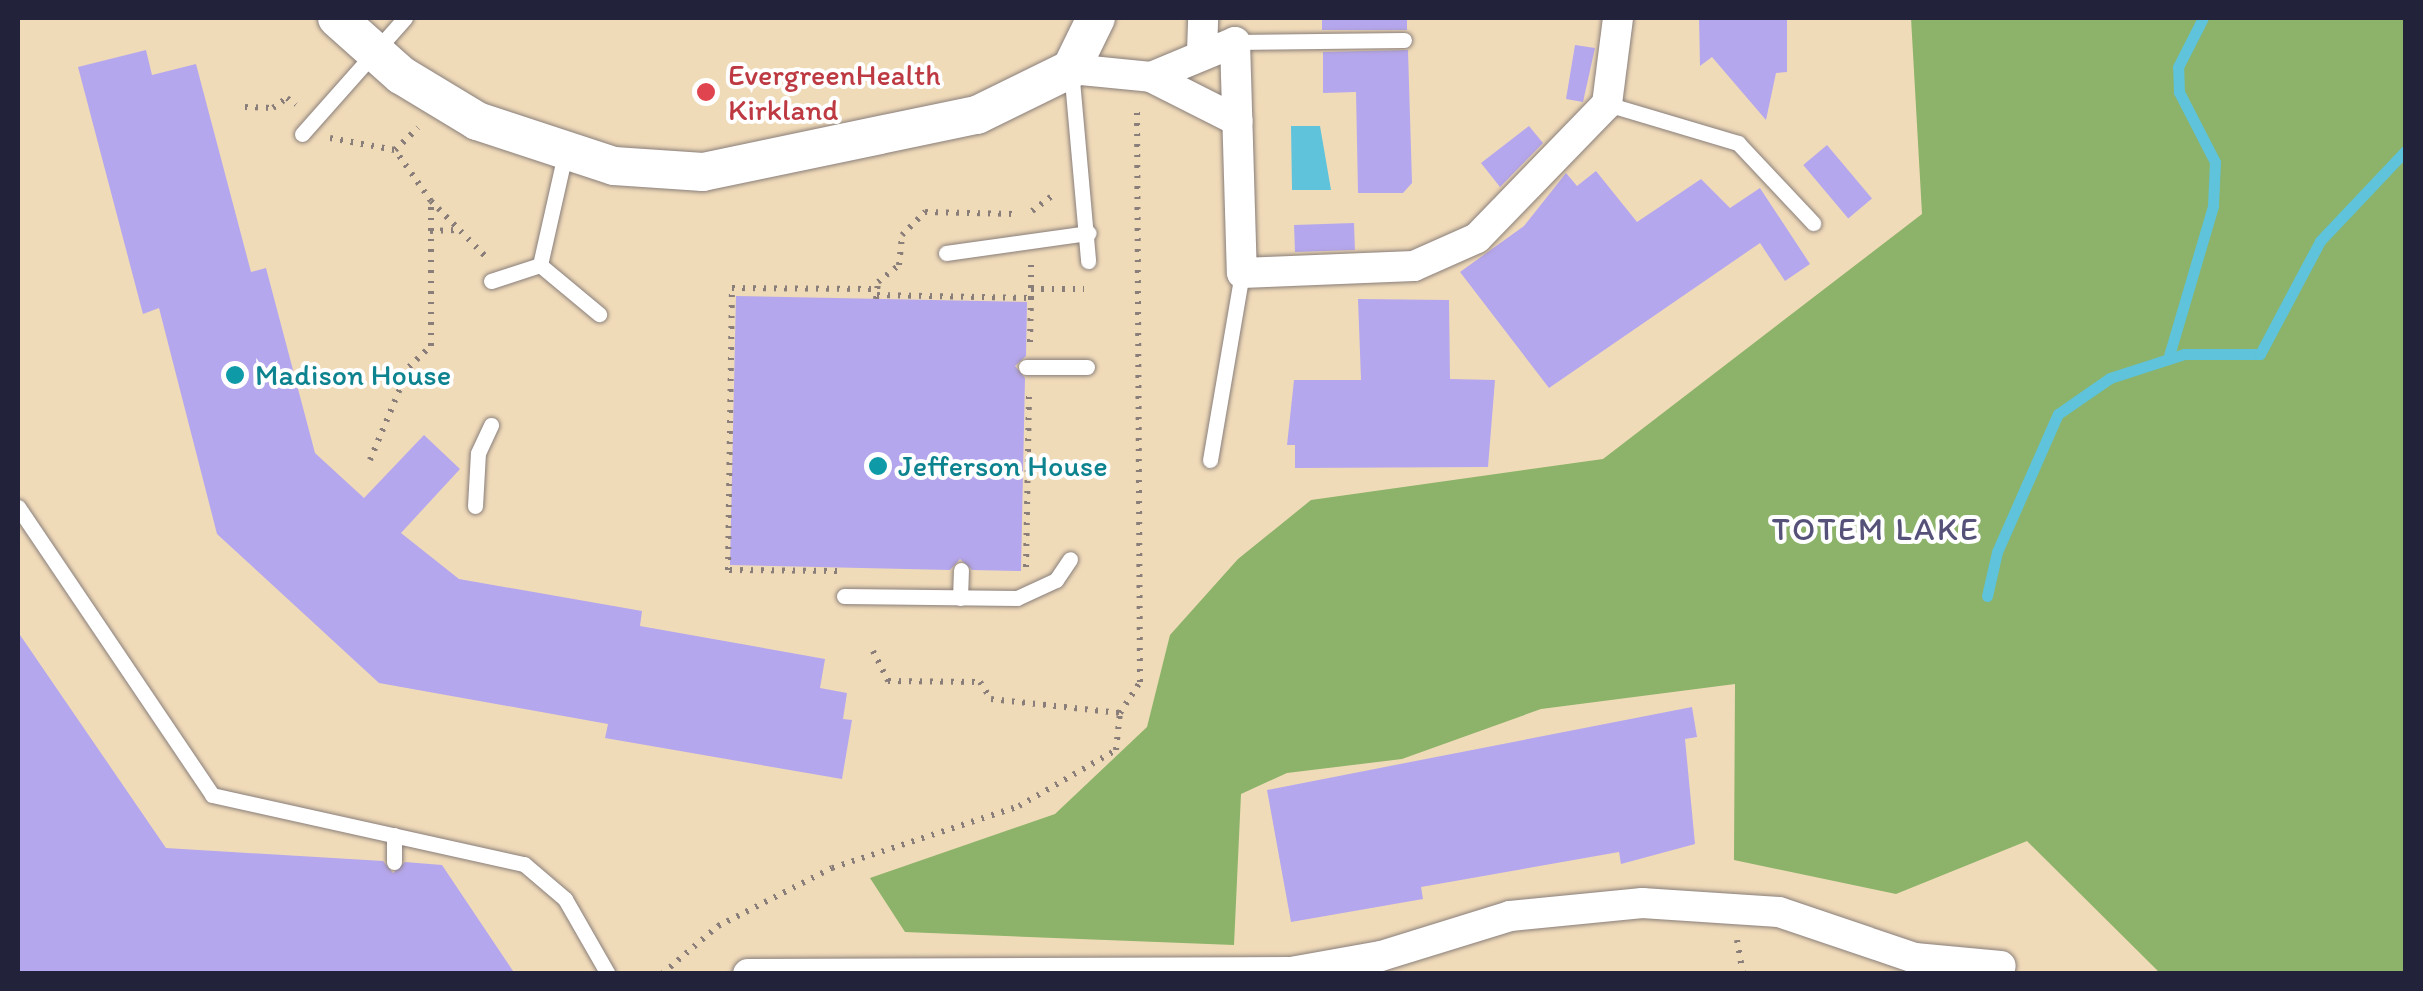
<!DOCTYPE html>
<html>
<head>
<meta charset="utf-8">
<style>
  body { margin:0 }
  #map { position:relative; width:2423px; height:991px; overflow:hidden; background:#f0dbb9; font-family:Itim,sans-serif }
  div>[style] { position:absolute }
  .forest>* { inset:0; background:#8cb369 }
  .water>* { inset:0; background:#5ec3db }
  .stream>* { height:11px; margin:-5.5px; padding:0 5.5px; transform-origin:5.5px; border-radius:5.5px; background:#5ec3db }
  .building>* { inset:0; background:#b5a7ed; transform-origin:0 0 }
  .path>* { height:6px; margin-top:-3px; transform-origin:0; background:repeating-linear-gradient(90deg,#897e7a 0 2.5px,transparent 0 10.5px) }
  .roads { filter:drop-shadow(0 0 2px #897e7a) drop-shadow(0 0 2px #897e7a) }
  .service>* { height:15px; margin:-7.5px; padding:0 7.5px; transform-origin:7.5px; border-radius:7.5px; background:#fff }
  .minor>* { height:30px; margin:-15px; padding:0 15px; transform-origin:15px; border-radius:15px; background:#fff }
  .tertiary>* { height:38px; margin:-19px; padding:0 19px; transform-origin:19px; border-radius:19px; background:#fff }
  .dots>* { width:28px; height:28px; translate:-50% -50%; box-sizing:border-box; border:5px solid #fff; border-radius:50% }
  span { translate:-50% -50%; white-space:nowrap; text-align:center; line-height:1.15; -webkit-text-stroke:8px #fff; paint-order:stroke }
  .health-label { font-size:30px; color:#be3a42 }
  .left { translate:0 -50%; text-align:left }
  .culture-label { font-size:30px; color:#0d838f }
  .neighbourhood-label { font-size:32px; color:#555179; letter-spacing:2.5px }
  .frame { position:absolute; inset:0; border:20px solid #22223b; pointer-events:none }
</style>
</head>
<body>
<div id="map">
  <div class="forest">
    <i style="clip-path:polygon(1911px 18px,2405px 18px,2405px 973px,2160px 973px,2027px 841px,1896px 894px,1734px 860px,1735px 684px,1541px 709px,1402px 759px,1287px 773px,1241px 794px,1234px 945px,905px 932px,870px 878px,1055px 814px,1147px 727px,1170px 635px,1238px 559px,1311px 500px,1603px 459px,1922px 214px)"></i>
  </div>
  <div class="water">
    <i style="clip-path:polygon(1291px 126px,1320px 126px,1331px 190px,1292px 190px)"></i>
  </div>
  <div class="stream">
    <i style="left:2168px;top:359px;width:159px;rotate:-73.6deg"></i>
    <i style="left:2213px;top:206px;width:44px;rotate:-87.4deg"></i>
    <i style="left:2215px;top:162px;width:79px;rotate:-117.2deg"></i>
    <i style="left:2179px;top:92px;width:25px;rotate:-92deg"></i>
    <i style="left:2178px;top:67px;width:55px;rotate:-63deg"></i>
    <i style="left:1987px;top:596px;width:45px;rotate:-77.2deg"></i>
    <i style="left:1997px;top:552px;width:151px;rotate:-66.2deg"></i>
    <i style="left:2058px;top:414px;width:63px;rotate:-34.7deg"></i>
    <i style="left:2110px;top:378px;width:78px;rotate:-18deg"></i>
    <i style="left:2184px;top:354px;width:76px"></i>
    <i style="left:2260px;top:354px;width:128px;rotate:-62deg"></i>
    <i style="left:2320px;top:241px;width:125px;rotate:-46.6deg"></i>
  </div>
  <div class="building">
    <i style="left:1322px;top:18px;width:85px;height:12px"></i>
    <i style="clip-path:polygon(1699px 18px,1787px 18px,1787px 72px,1776px 73px,1766px 120px,1712px 57px,1700px 66px)"></i>
    <i style="clip-path:polygon(1575px 45px,1595px 48px,1583px 102px,1566px 99px)"></i>
    <i style="clip-path:polygon(146px 50px,152px 75px,196px 64px,251px 272px,266px 268px,315px 453px,364px 498px,424px 435px,460px 469px,401px 533px,459px 579px,642px 611px,640px 626px,825px 659px,820px 688px,847px 693px,843px 719px,852px 720px,842px 779px,605px 738px,608px 724px,379px 683px,217px 534px,159px 308px,143px 314px,78px 67px)"></i>
    <i style="clip-path:polygon(1408px 50px,1412px 183px,1403px 193px,1358px 193px,1356px 92px,1323px 93px,1323px 52px)"></i>
    <i style="clip-path:polygon(1529px 126px,1543px 143px,1500px 187px,1481px 163px)"></i>
    <i style="left:1827px;top:145px;width:70px;height:31px;rotate:50deg"></i>
    <i style="clip-path:polygon(1596px 171px,1637px 222px,1701px 179px,1730px 208px,1760px 188px,1810px 264px,1785px 281px,1760px 243px,1549px 388px,1460px 272px,1524px 226px,1566px 173px,1577px 186px)"></i>
    <i style="left:1354px;top:223px;width:27px;height:60px;rotate:88deg"></i>
    <i style="clip-path:polygon(736px 296px,1027px 302px,1026px 356px,1015px 366px,1025px 378px,1021px 571px,972px 570px,960px 559px,950px 570px,730px 565px)"></i>
    <i style="clip-path:polygon(1358px 299px,1449px 300px,1450px 379px,1495px 380px,1488px 467px,1295px 468px,1295px 445px,1287px 445px,1294px 380px,1361px 380px)"></i>
    <i style="clip-path:polygon(18px 632px,166px 848px,383px 861px,393px 873px,405px 862px,442px 865px,515px 974px,18px 974px)"></i>
    <i style="clip-path:polygon(1692px 707px,1697px 737px,1685px 739px,1695px 844px,1621px 864px,1619px 852px,1421px 887px,1423px 899px,1291px 922px,1267px 790px)"></i>
  </div>
  <div class="path">
    <i style="left:245px;top:107px;width:28px;rotate:2deg"></i>
    <i style="left:273px;top:108px;width:17px;rotate:-36deg"></i>
    <i style="left:287px;top:98px;width:11px;rotate:38deg"></i>
    <i style="left:330px;top:138px;width:66px;rotate:10.5deg"></i>
    <i style="left:431px;top:201px;width:78px;rotate:45.5deg"></i>
    <i style="left:1032px;top:211px;width:30px;rotate:-37deg"></i>
    <i style="left:430px;top:231px;width:27px;rotate:-2deg"></i>
    <i style="left:1031px;top:289px;width:53px"></i>
    <i style="left:877px;top:295px;width:154px;rotate:1.1deg"></i>
    <i style="left:1031px;top:298px;width:33px;rotate:-90deg"></i>
    <i style="left:876px;top:299px;width:17px;rotate:-83deg"></i>
    <i style="left:878px;top:282px;width:27px;rotate:-39deg"></i>
    <i style="left:899px;top:265px;width:30px;rotate:-84deg"></i>
    <i style="left:902px;top:235px;width:33px;rotate:-45deg"></i>
    <i style="left:925px;top:212px;width:90px;rotate:1.3deg"></i>
    <i style="left:1030px;top:342px;width:44px;rotate:-88.7deg"></i>
    <i style="left:370px;top:460px;width:101px;rotate:-67.2deg"></i>
    <i style="left:409px;top:367px;width:30px;rotate:-44deg"></i>
    <i style="left:431px;top:346px;width:145px;rotate:-90deg"></i>
    <i style="left:431px;top:201px;width:62px;rotate:-125.2deg"></i>
    <i style="left:395px;top:150px;width:32px;rotate:-44deg"></i>
    <i style="left:1026px;top:567px;width:177px;rotate:-89deg"></i>
    <i style="left:837px;top:571px;width:109px;rotate:-179.5deg"></i>
    <i style="left:728px;top:570px;width:282px;rotate:-89.2deg"></i>
    <i style="left:732px;top:288px;width:145px;rotate:0.4deg"></i>
    <i style="left:873px;top:651px;width:34px;rotate:63deg"></i>
    <i style="left:888px;top:681px;width:92px;rotate:0.6deg"></i>
    <i style="left:980px;top:682px;width:20px;rotate:57deg"></i>
    <i style="left:991px;top:699px;width:130px;rotate:6.2deg"></i>
    <i style="left:1737px;top:940px;width:35px;rotate:80deg"></i>
    <i style="left:662px;top:974px;width:74px;rotate:-40.6deg"></i>
    <i style="left:718px;top:926px;width:128px;rotate:-27deg"></i>
    <i style="left:832px;top:868px;width:197px;rotate:-18.3deg"></i>
    <i style="left:1019px;top:806px;width:112px;rotate:-30deg"></i>
    <i style="left:1116px;top:750px;width:37px;rotate:-84deg"></i>
    <i style="left:1120px;top:713px;width:37px;rotate:-57deg"></i>
    <i style="left:1140px;top:682px;width:573px;rotate:-90.3deg"></i>
  </div>
  <div class="roads">
    <div class="service">
      <i style="left:1235px;top:42px;width:169px;rotate:-0.7deg"></i>
      <i style="left:1071px;top:69px;width:193px;rotate:84.9deg"></i>
      <i style="left:1607px;top:104px;width:137px;rotate:16.6deg"></i>
      <i style="left:1738px;top:143px;width:110px;rotate:46.8deg"></i>
      <i style="left:302px;top:134px;width:155px;rotate:-48.4deg"></i>
      <i style="left:565px;top:154px;width:114px;rotate:102.7deg"></i>
      <i style="left:540px;top:265px;width:77px;rotate:39.7deg"></i>
      <i style="left:946px;top:253px;width:144px;rotate:-8deg"></i>
      <i style="left:491px;top:281px;width:52px;rotate:-18.1deg"></i>
      <i style="left:1026px;top:367px;width:61px"></i>
      <i style="left:1210px;top:460px;width:190px;rotate:-80.3deg"></i>
      <i style="left:475px;top:506px;width:53px;rotate:-86.8deg"></i>
      <i style="left:478px;top:453px;width:31px;rotate:-65deg"></i>
      <i style="left:18px;top:507px;width:347px;rotate:56deg"></i>
      <i style="left:212px;top:795px;width:320px;rotate:12.5deg"></i>
      <i style="left:524px;top:864px;width:54px;rotate:40.5deg"></i>
      <i style="left:565px;top:899px;width:86px;rotate:60.2deg"></i>
      <i style="left:844px;top:596px;width:173px;rotate:0.7deg"></i>
      <i style="left:1017px;top:598px;width:43px;rotate:-24.8deg"></i>
      <i style="left:1056px;top:580px;width:25px;rotate:-56deg"></i>
      <i style="left:960px;top:598px;width:28px;rotate:-88deg"></i>
      <i style="left:394px;top:862px;width:27px;rotate:-90deg"></i>
    </div>
    <div class="minor">
      <i style="left:1202px;top:52px;width:34px;rotate:-88deg"></i>
      <i style="left:1071px;top:69px;width:80px;rotate:5.7deg"></i>
      <i style="left:1151px;top:77px;width:91px;rotate:-22.6deg"></i>
      <i style="left:1235px;top:42px;width:231px;rotate:88.3deg"></i>
      <i style="left:1242px;top:273px;width:172px;rotate:-2.3deg"></i>
      <i style="left:1414px;top:266px;width:69px;rotate:-24deg"></i>
      <i style="left:1477px;top:238px;width:187px;rotate:-45.9deg"></i>
      <i style="left:1607px;top:104px;width:87px;rotate:-82.7deg"></i>
      <i style="left:1151px;top:77px;width:97px;rotate:26.8deg"></i>
      <i style="left:748px;top:974px;width:543px;rotate:-0.21deg"></i>
      <i style="left:1291px;top:972px;width:91px;rotate:-10.1deg"></i>
      <i style="left:1381px;top:956px;width:135px;rotate:-17.2deg"></i>
      <i style="left:1510px;top:916px;width:133px;rotate:-5.6deg"></i>
      <i style="left:1642px;top:903px;width:137px;rotate:3.8deg"></i>
      <i style="left:1779px;top:912px;width:144px;rotate:18.7deg"></i>
      <i style="left:1915px;top:958px;width:86px;rotate:5.3deg"></i>
    </div>
    <div class="tertiary">
      <i style="left:337px;top:18px;width:86px;rotate:41.7deg"></i>
      <i style="left:401px;top:75px;width:89px;rotate:31.2deg"></i>
      <i style="left:477px;top:121px;width:144px;rotate:18.2deg"></i>
      <i style="left:614px;top:166px;width:89px;rotate:3.9deg"></i>
      <i style="left:703px;top:172px;width:280px;rotate:-11.8deg"></i>
      <i style="left:977px;top:115px;width:105px;rotate:-26.1deg"></i>
      <i style="left:1071px;top:69px;width:57px;rotate:-63.9deg"></i>
    </div>
  </div>
  <div class="dots">
    <i style="left:706px;top:92px;background:#e0444e"></i>
    <i style="left:235px;top:375px;background:#0f9aa8"></i>
    <i style="left:878px;top:466px;background:#0f9aa8"></i>
  </div>
  <div class="health-label">
    <span class="left" style="left:728px;top:92px">EvergreenHealth<br>Kirkland</span>
  </div>
  <div class="culture-label">
    <span class="left" style="left:255px;top:375px">Madison House</span>
    <span class="left" style="left:898px;top:466px">Jefferson House</span>
  </div>
  <div class="neighbourhood-label">
    <span style="left:1876px;top:529px">TOTEM LAKE</span>
  </div>
  <div class="frame"></div>
</div>
</body>
</html>
